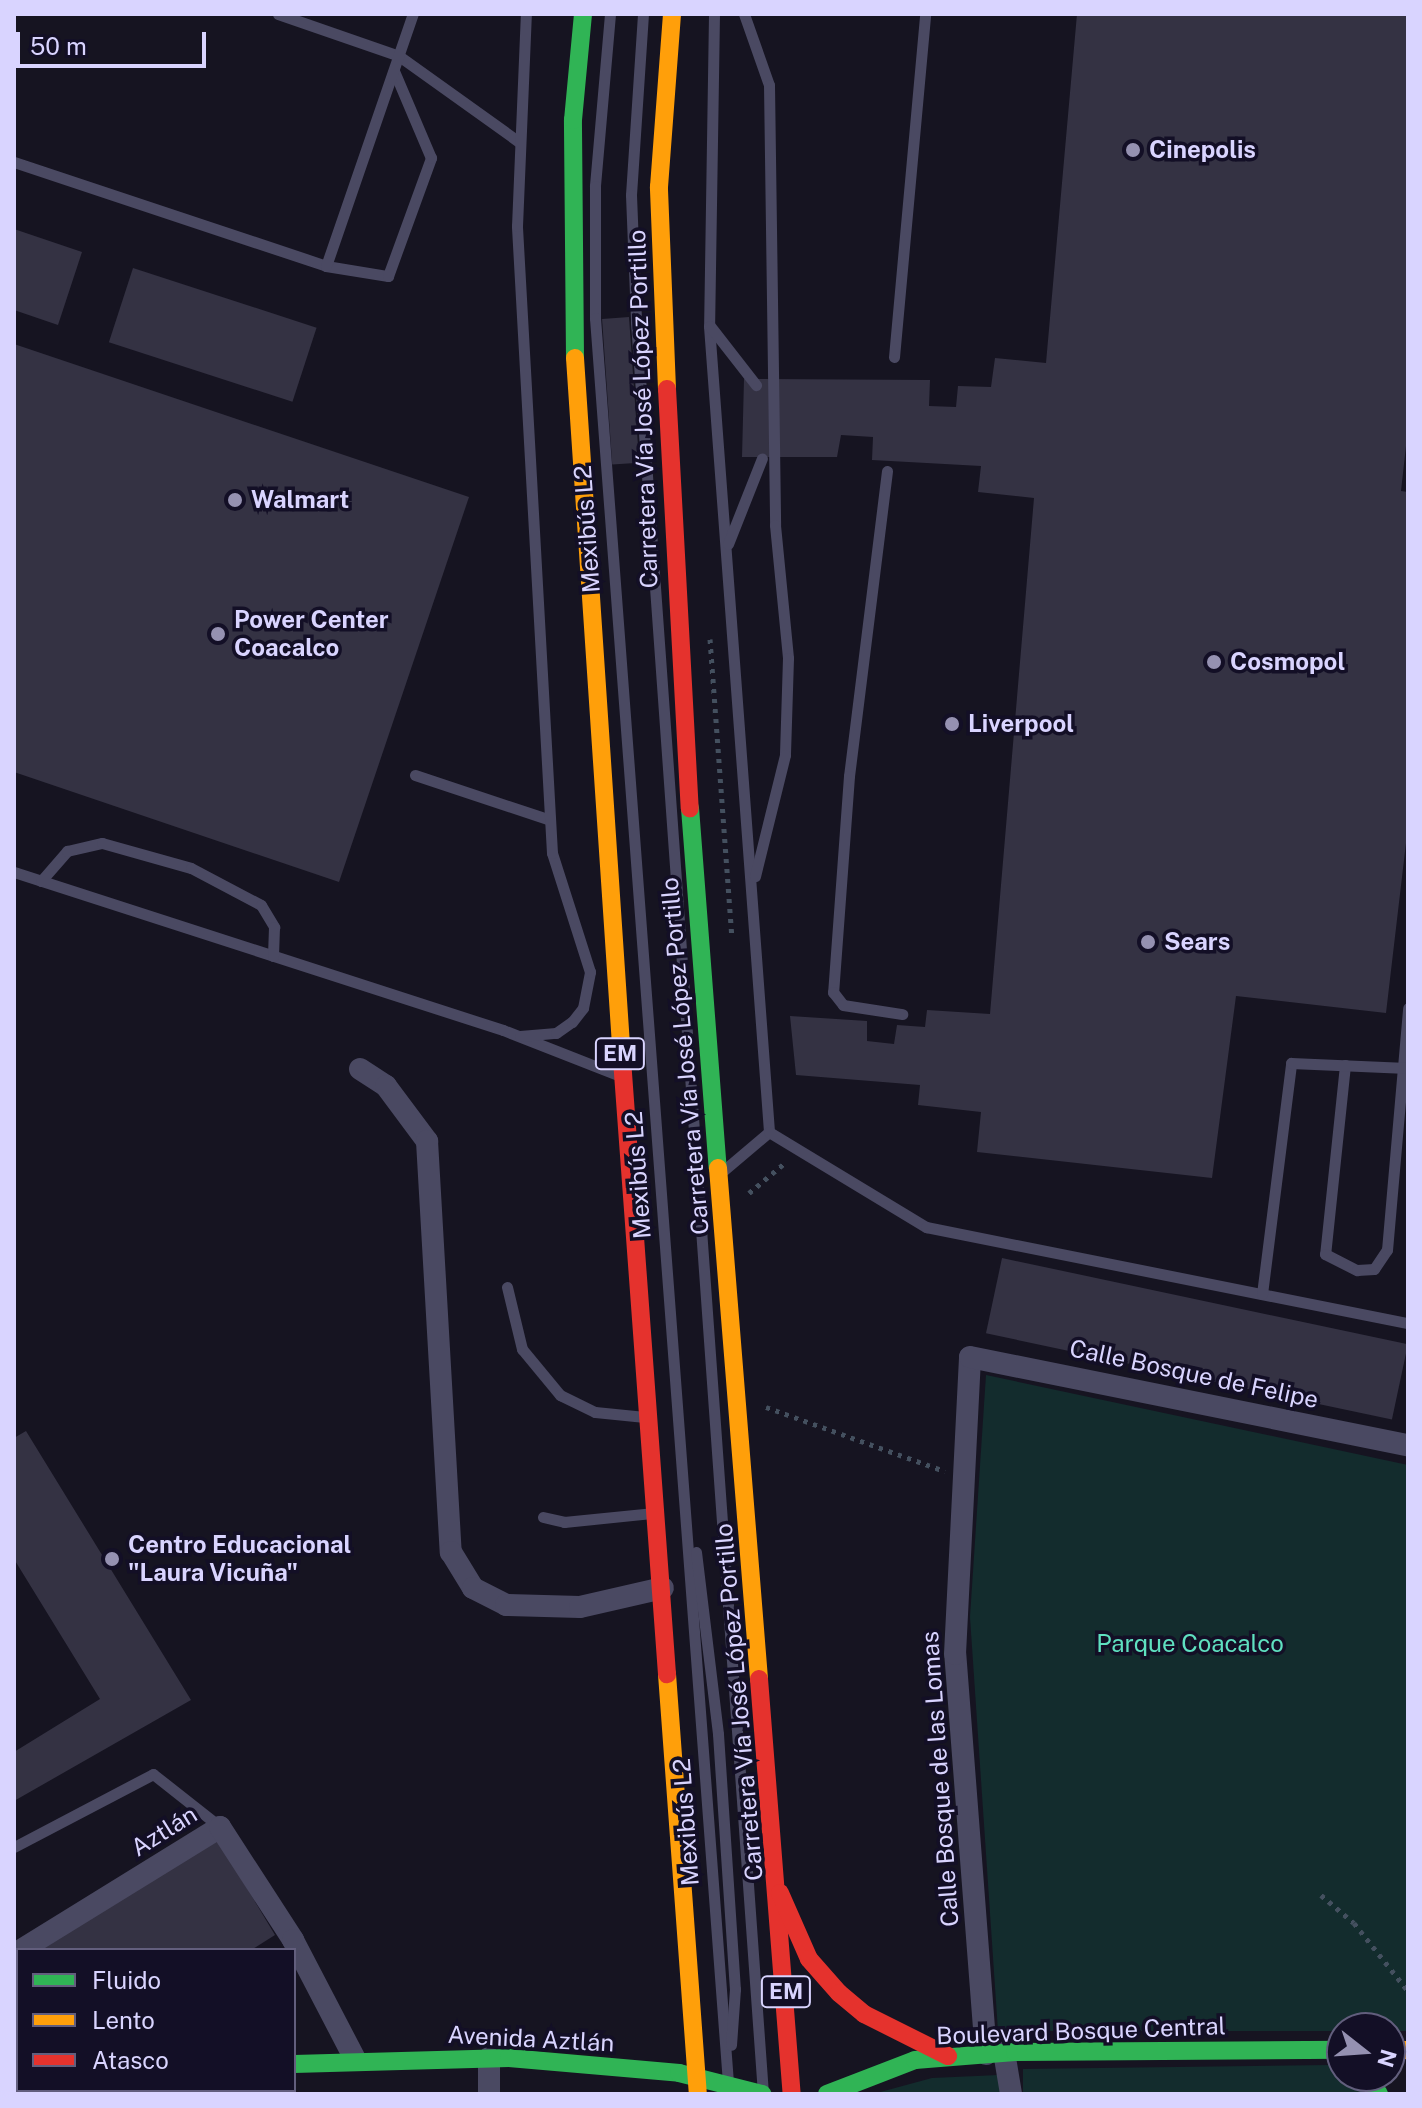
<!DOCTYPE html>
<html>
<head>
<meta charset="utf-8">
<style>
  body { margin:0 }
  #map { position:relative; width:1422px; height:2108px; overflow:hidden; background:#161421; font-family:"Public Sans",sans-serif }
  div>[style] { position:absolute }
  .green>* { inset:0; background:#132c2d }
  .building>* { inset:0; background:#343243; transform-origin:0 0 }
  .path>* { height:5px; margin-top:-2.5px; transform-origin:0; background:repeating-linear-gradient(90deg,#44505f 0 4px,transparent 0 10px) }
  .lane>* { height:11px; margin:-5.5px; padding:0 5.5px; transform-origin:5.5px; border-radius:5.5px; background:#4a4962 }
  .street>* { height:22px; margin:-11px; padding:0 11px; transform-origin:11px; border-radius:11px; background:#4a4962 }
  .fast>* { height:18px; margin:-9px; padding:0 9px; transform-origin:9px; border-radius:9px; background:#30b455 }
  .slow>* { height:18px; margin:-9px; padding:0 9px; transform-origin:9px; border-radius:9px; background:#ff9f0a }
  .jam>* { height:18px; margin:-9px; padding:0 9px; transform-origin:9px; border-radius:9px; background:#e5322d }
  .dots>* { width:22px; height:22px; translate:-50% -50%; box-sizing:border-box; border:4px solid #130f26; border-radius:50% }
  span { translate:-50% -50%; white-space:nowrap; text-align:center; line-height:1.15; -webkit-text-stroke:7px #130f26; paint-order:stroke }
  .shield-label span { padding:2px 6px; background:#130f26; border:2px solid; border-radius:6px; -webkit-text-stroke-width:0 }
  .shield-label { font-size:22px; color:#d9d4ff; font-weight:700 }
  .poi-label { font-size:24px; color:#d9d4ff; font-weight:700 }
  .left { translate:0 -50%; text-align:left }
  .street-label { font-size:24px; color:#d9d4ff }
  .park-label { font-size:24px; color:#5fe0c0 }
  .frame { position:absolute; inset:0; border:16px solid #d9d4ff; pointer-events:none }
  .legend { position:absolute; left:16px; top:1948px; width:280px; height:144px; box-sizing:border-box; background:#130f26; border:2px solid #625e7d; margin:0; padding:10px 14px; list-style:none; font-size:24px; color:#d9d4ff }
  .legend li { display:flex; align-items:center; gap:16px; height:40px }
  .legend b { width:40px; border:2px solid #625e7d }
  .north { position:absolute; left:1326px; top:2012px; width:80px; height:80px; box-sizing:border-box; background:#130f26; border:2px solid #625e7d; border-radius:50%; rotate:107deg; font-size:22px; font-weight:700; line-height:32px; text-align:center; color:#d9d4ff }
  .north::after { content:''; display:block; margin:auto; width:28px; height:36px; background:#9591b1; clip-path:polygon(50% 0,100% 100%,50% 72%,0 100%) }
  .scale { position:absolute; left:16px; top:32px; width:190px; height:36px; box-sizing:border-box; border:4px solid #d9d4ff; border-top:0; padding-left:10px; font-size:24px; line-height:28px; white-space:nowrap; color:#d9d4ff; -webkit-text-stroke:6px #130f26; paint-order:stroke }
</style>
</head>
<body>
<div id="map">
  <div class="green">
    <i style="clip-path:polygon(986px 1375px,1408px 1465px,1408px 2031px,998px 2031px,970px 1617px)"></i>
    <i style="clip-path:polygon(1331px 2065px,1366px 2094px,1023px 2094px,1023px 2069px)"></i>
    <i style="clip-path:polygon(999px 2075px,1003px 2094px,873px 2094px,932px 2078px)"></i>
  </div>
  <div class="building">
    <i style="clip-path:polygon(1077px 14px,1408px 14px,1408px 428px,1401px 491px,1408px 492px,1408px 826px,1386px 1013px,1236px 996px,1212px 1178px,977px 1152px,981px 1112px,918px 1105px,920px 1085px,796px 1075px,790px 1016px,867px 1021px,867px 1041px,894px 1044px,897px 1025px,925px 1027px,927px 1010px,990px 1014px,1034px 498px,978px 492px,981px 466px,872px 460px,873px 437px,841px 435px,837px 457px,742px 457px,744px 379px,930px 380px,929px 406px,956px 407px,958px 386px,991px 387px,995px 358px,1046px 363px)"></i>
    <i style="clip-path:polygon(14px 229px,82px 252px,58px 325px,14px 310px)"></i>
    <i style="left:133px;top:268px;width:193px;height:78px;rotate:18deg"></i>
    <i style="left:629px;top:317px;width:146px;height:27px;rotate:86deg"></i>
    <i style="clip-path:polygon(14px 344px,469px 497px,339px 882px,14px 772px)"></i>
    <i style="left:1002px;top:1258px;width:415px;height:77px;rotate:12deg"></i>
    <i style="clip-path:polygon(26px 1431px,191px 1700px,14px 1801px,14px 1752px,100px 1699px,14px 1559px,14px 1438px)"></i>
    <i style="clip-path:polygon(218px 1840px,275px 1935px,251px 1950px,39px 1950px)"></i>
    <i style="clip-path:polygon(18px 1963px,18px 2004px,14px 1998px)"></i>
  </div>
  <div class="path">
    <i style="left:710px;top:639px;width:298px;rotate:85.8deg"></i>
    <i style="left:749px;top:1193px;width:48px;rotate:-40deg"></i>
    <i style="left:766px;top:1407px;width:190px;rotate:19.7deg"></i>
    <i style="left:1321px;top:1895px;width:43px;rotate:40.3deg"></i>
    <i style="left:1354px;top:1923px;width:87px;rotate:51.5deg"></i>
  </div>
  <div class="lane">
    <i style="left:278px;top:14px;width:128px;rotate:19.1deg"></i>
    <i style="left:399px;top:56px;width:148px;rotate:35.6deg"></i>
    <i style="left:610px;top:14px;width:173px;rotate:95deg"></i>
    <i style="left:595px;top:186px;width:132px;rotate:90deg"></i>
    <i style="left:595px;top:318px;width:1771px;rotate:85.69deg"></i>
    <i style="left:643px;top:14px;width:181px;rotate:93.8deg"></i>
    <i style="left:631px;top:195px;width:127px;rotate:87.7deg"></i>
    <i style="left:636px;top:322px;width:1776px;rotate:85.9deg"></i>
    <i style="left:714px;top:14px;width:312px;rotate:90.9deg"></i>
    <i style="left:709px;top:326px;width:808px;rotate:85.74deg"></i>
    <i style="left:769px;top:1132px;width:59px;rotate:139.8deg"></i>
    <i style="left:744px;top:14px;width:75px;rotate:70.6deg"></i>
    <i style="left:769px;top:85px;width:440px;rotate:89.2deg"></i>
    <i style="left:775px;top:525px;width:134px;rotate:84.4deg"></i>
    <i style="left:788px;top:658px;width:97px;rotate:91.8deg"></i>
    <i style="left:785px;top:755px;width:125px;rotate:103.9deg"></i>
    <i style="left:14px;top:162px;width:329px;rotate:18.4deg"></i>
    <i style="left:326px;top:266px;width:63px;rotate:9.2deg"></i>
    <i style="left:388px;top:276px;width:126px;rotate:-70deg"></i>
    <i style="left:431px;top:158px;width:95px;rotate:-113deg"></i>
    <i style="left:326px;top:266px;width:267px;rotate:-71deg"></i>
    <i style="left:710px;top:326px;width:75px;rotate:52.1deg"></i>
    <i style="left:894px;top:357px;width:344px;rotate:-84.8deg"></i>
    <i style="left:887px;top:471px;width:307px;rotate:97.1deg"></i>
    <i style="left:849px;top:776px;width:217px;rotate:94.2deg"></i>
    <i style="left:833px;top:992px;width:16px;rotate:52deg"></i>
    <i style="left:843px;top:1005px;width:60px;rotate:8.7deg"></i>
    <i style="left:728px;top:544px;width:92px;rotate:-68.4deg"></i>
    <i style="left:415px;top:775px;width:142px;rotate:18.4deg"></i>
    <i style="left:14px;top:872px;width:514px;rotate:17.91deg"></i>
    <i style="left:503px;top:1030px;width:123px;rotate:21.4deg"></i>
    <i style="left:41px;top:881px;width:40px;rotate:-49deg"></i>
    <i style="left:67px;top:851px;width:36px;rotate:-13deg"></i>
    <i style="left:102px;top:843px;width:92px;rotate:15.7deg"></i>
    <i style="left:191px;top:868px;width:79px;rotate:27.9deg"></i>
    <i style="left:261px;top:905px;width:26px;rotate:59deg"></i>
    <i style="left:274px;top:927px;width:29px;rotate:92deg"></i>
    <i style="left:520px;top:1036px;width:36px;rotate:-5deg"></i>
    <i style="left:556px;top:1033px;width:19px;rotate:-35deg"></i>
    <i style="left:572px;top:1022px;width:18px;rotate:-52deg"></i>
    <i style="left:583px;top:1008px;width:37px;rotate:-79deg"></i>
    <i style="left:590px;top:972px;width:125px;rotate:-107.7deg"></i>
    <i style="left:552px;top:853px;width:628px;rotate:-93.2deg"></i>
    <i style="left:517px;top:226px;width:212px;rotate:-87.6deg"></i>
    <i style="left:1345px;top:1065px;width:190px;rotate:96deg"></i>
    <i style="left:1325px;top:1254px;width:36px;rotate:27deg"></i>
    <i style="left:1357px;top:1270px;width:17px;rotate:-3deg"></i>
    <i style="left:1374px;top:1269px;width:23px;rotate:-56deg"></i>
    <i style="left:1387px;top:1250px;width:243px;rotate:-85deg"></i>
    <i style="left:769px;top:1132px;width:184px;rotate:31.2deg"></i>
    <i style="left:926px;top:1227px;width:491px;rotate:11.3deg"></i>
    <i style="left:507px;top:1287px;width:64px;rotate:76.4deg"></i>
    <i style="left:522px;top:1349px;width:60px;rotate:50.4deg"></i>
    <i style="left:560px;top:1395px;width:39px;rotate:26deg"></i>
    <i style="left:595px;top:1412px;width:50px;rotate:5.7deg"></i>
    <i style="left:1262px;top:1294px;width:233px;rotate:-82.8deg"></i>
    <i style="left:1291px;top:1063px;width:116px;rotate:2.5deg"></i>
    <i style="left:543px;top:1517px;width:22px;rotate:13deg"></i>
    <i style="left:564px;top:1522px;width:88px;rotate:-5.8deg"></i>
    <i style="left:696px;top:1552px;width:183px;rotate:83.1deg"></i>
    <i style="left:718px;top:1734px;width:256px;rotate:86.2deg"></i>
    <i style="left:735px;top:1989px;width:56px;rotate:94.1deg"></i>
    <i style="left:14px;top:1847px;width:157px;rotate:-27.7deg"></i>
    <i style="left:153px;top:1774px;width:85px;rotate:38.3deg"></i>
  </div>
  <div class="street">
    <i style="left:360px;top:1069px;width:31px;rotate:33deg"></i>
    <i style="left:386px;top:1086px;width:69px;rotate:53.3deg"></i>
    <i style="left:427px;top:1141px;width:412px;rotate:86.7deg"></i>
    <i style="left:451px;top:1552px;width:42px;rotate:58.6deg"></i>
    <i style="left:473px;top:1588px;width:37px;rotate:27deg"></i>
    <i style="left:506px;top:1605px;width:74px;rotate:1.5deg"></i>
    <i style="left:580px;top:1607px;width:85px;rotate:-12.9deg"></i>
    <i style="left:21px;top:1950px;width:234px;rotate:-31.7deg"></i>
    <i style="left:220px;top:1827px;width:135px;rotate:57.1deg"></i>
    <i style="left:293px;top:1940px;width:134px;rotate:62.5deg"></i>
    <i style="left:1004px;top:2052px;width:43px;rotate:80.5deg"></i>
    <i style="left:986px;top:2054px;width:401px;rotate:-94.4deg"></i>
    <i style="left:955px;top:1654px;width:297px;rotate:-87.1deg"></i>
    <i style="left:970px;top:1357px;width:447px;rotate:11.4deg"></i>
    <i style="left:489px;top:2058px;width:36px;rotate:90deg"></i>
  </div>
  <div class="fast">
    <i style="left:575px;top:358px;width:238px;rotate:-90.5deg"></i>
    <i style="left:573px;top:120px;width:106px;rotate:-84.6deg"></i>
    <i style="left:690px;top:808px;width:361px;rotate:85.6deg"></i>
    <i style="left:294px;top:2064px;width:215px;rotate:-1.6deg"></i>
    <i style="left:509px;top:2058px;width:171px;rotate:5deg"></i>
    <i style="left:679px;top:2073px;width:86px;rotate:14.2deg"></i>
    <i style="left:1366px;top:2076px;width:22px;rotate:54deg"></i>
    <i style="left:827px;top:2094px;width:94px;rotate:-21.1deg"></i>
    <i style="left:915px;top:2060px;width:100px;rotate:-4.6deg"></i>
    <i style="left:1015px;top:2052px;width:327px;rotate:-0.4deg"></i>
  </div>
  <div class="slow">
    <i style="left:575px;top:358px;width:690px;rotate:86.17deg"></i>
    <i style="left:667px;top:389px;width:202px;rotate:-92.3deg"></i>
    <i style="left:659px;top:187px;width:173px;rotate:-85.7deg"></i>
    <i style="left:718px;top:1168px;width:513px;rotate:85.41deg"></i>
    <i style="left:667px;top:1674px;width:421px;rotate:85.8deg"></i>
    <i style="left:1390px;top:2050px;width:18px"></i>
    <i style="left:14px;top:2066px;width:4px;rotate:14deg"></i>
  </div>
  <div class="jam">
    <i style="left:667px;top:389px;width:420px;rotate:86.9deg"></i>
    <i style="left:621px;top:1046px;width:630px;rotate:85.81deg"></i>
    <i style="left:759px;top:1679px;width:416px;rotate:85.5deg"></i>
    <i style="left:780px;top:1893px;width:72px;rotate:66.3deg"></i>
    <i style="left:809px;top:1959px;width:45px;rotate:48.6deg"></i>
    <i style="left:839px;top:1993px;width:33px;rotate:40deg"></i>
    <i style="left:864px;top:2014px;width:94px;rotate:26.6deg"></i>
  </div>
  <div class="dots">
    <i style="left:1133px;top:150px;background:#9591b1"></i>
    <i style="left:235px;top:500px;background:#9591b1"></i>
    <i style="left:218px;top:634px;background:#9591b1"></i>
    <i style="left:1214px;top:662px;background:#9591b1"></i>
    <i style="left:952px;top:724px;background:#9591b1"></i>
    <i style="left:1148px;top:942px;background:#9591b1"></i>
    <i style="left:112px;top:1559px;background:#9591b1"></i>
  </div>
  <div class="shield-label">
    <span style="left:620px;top:1054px">EM</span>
    <span style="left:786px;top:1992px">EM</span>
  </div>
  <div class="poi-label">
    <span class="left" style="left:1149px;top:150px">Cinepolis</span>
    <span class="left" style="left:251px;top:500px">Walmart</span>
    <span class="left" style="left:234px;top:634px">Power Center<br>Coacalco</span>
    <span class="left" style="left:1230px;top:662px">Cosmopol</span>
    <span class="left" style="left:968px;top:724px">Liverpool</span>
    <span class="left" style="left:1164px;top:942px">Sears</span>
    <span class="left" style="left:128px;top:1559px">Centro Educacional<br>"Laura Vicuña"</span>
  </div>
  <div class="street-label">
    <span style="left:643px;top:409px;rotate:-92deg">Carretera Vía José López Portillo</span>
    <span style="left:587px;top:529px;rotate:-94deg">Mexibús L2</span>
    <span style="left:685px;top:1056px;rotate:-95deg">Carretera Vía José López Portillo</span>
    <span style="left:638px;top:1175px;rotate:-94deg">Mexibús L2</span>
    <span style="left:1194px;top:1374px;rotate:12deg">Calle Bosque de Felipe</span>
    <span style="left:739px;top:1702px;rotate:-95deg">Carretera Vía José López Portillo</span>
    <span style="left:940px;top:1779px;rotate:-94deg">Calle Bosque de las Lomas</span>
    <span style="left:686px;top:1822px;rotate:-94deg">Mexibús L2</span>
    <span style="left:164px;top:1831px;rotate:-32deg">Aztlán</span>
    <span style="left:1081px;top:2031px;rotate:-2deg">Boulevard Bosque Central</span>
    <span style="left:531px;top:2039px;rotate:3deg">Avenida Aztlán</span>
  </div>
  <div class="park-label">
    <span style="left:1190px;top:1644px">Parque Coacalco</span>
  </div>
  <div class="frame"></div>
  <ul class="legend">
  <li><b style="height:10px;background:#30b455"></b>Fluido</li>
  <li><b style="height:10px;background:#ff9f0a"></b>Lento</li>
  <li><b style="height:10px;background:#e5322d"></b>Atasco</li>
  </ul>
  <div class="north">N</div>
  <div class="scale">50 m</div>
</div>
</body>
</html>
